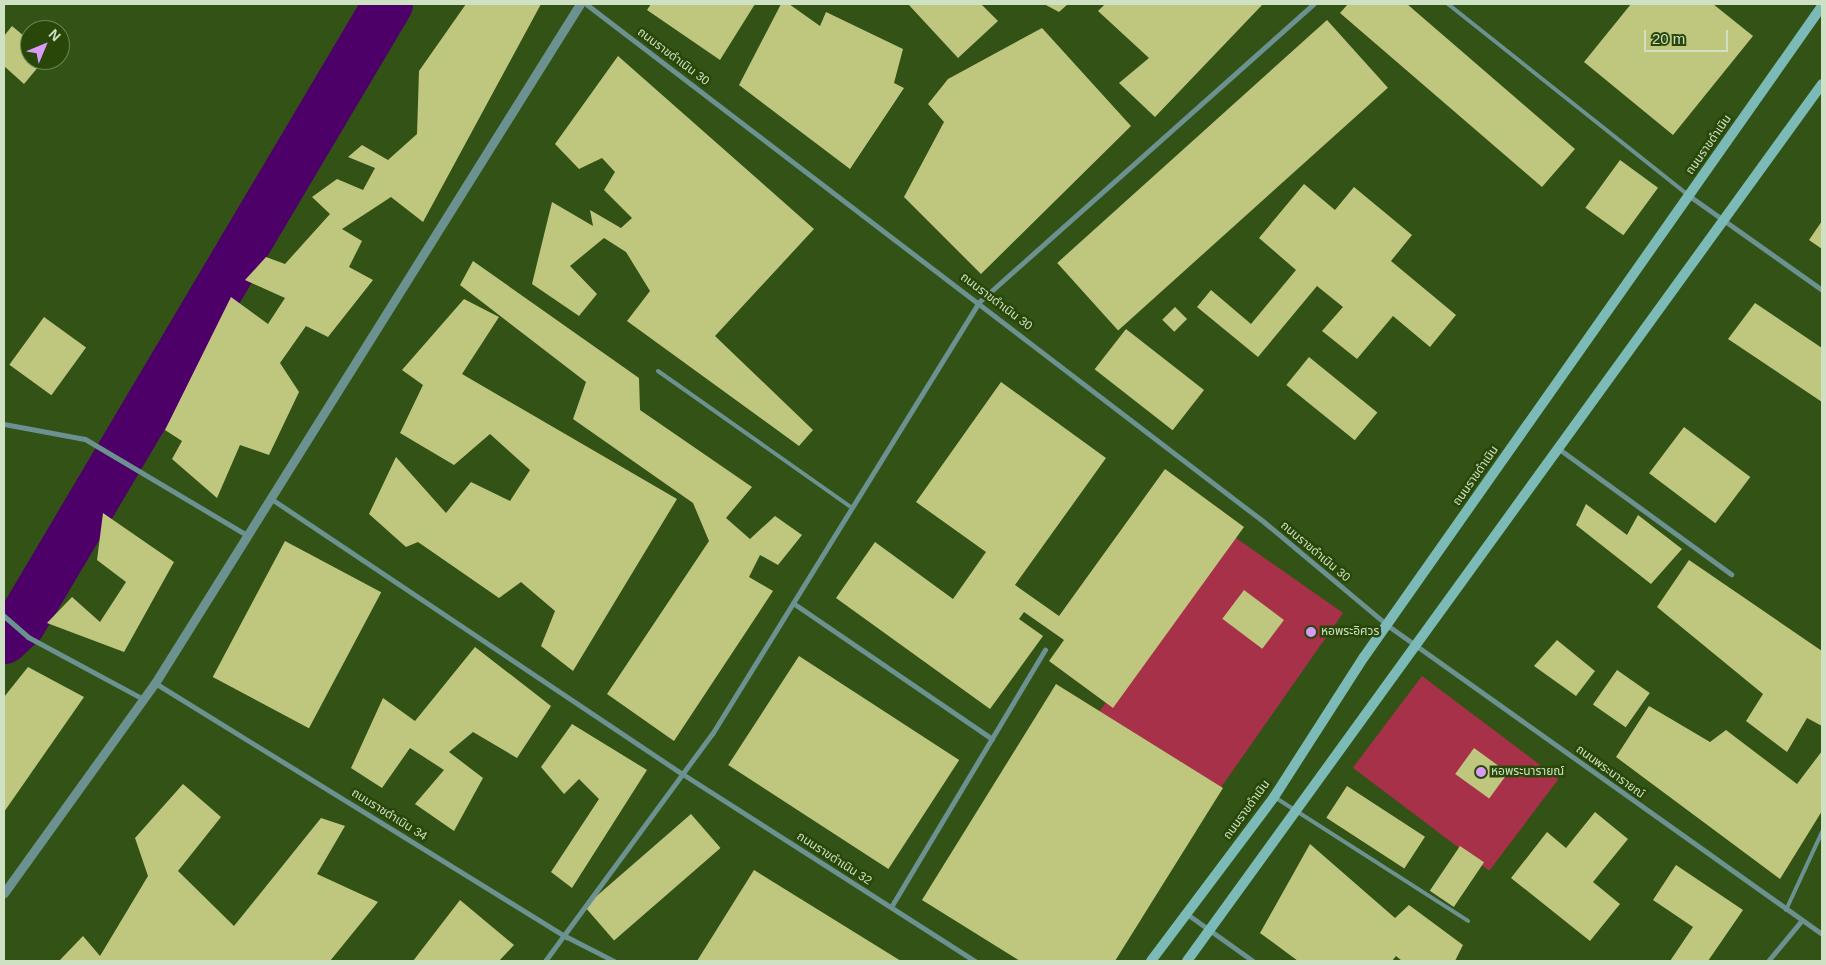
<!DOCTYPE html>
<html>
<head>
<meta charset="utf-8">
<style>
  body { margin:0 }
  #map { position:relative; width:1826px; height:965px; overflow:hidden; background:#325216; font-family:Helvetica,"Noto Sans Thai",sans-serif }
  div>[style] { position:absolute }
  .green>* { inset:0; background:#a73149; transform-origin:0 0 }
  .river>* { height:50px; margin:-25px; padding:0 25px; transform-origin:25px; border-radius:25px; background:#4c0068 }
  .building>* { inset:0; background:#bfc77f; transform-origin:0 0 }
  .service>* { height:4px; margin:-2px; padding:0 2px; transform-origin:2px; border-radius:2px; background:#6b9190 }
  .minor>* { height:5px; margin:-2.5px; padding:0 2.5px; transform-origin:2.5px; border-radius:2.5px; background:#6b9190 }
  .tertiary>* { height:9px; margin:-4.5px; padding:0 4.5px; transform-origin:4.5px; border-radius:4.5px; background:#6b9190 }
  .secondary>* { height:10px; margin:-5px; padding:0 5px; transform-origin:5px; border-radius:5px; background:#7cbab8 }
  .dots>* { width:14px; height:14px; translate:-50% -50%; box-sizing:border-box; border:2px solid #284709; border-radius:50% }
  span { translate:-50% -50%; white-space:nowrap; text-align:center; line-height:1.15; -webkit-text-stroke:5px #284709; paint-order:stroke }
  .street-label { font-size:12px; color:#cee1c2 }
  .poi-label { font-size:12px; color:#cee1c2 }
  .left { translate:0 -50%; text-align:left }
  .frame { position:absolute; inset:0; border:5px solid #cee1c2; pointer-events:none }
  .north { position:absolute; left:20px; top:20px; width:50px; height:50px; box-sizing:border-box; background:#284709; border:1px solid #6a8553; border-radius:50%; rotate:45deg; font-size:14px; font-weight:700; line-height:20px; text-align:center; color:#cee1c2 }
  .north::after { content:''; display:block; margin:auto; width:18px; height:22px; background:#d89bf8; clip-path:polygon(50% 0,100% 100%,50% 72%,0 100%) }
  .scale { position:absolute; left:1644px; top:30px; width:84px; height:22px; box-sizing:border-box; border:2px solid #cee1c2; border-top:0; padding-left:6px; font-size:15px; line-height:18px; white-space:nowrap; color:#cee1c2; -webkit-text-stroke:4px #284709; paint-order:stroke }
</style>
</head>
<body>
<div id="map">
  <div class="green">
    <i style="left:1226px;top:531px;width:143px;height:229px;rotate:35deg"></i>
    <i style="left:1422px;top:676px;width:171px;height:115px;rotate:37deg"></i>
  </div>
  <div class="river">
    <i style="left:4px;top:639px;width:23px;rotate:-43deg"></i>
    <i style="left:21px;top:623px;width:720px;rotate:-59.34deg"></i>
  </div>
  <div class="building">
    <i style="clip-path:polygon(466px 4px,541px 4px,423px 222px,391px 197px,342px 229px,362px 241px,349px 267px,373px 280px,328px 337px,306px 326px,280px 363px,299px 392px,269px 455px,240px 445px,217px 498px,172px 459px,182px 441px,165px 430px,231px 297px,268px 324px,285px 298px,245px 280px,266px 257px,285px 264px,330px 214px,312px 197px,337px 179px,363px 190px,375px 168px,348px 157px,362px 145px,388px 160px,417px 134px,419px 71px)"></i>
    <i style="clip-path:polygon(651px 4px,755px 4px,720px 60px,647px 10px)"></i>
    <i style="clip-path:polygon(781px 4px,789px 4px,820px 26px,826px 12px,903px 49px,894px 83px,904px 88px,850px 169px,739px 85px)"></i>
    <i style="clip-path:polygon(908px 4px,981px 4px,998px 21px,958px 58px)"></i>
    <i style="clip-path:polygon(1044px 4px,1068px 4px,1059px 12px)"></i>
    <i style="clip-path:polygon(1105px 4px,1263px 4px,1155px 117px,1119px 83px,1149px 58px,1098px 11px)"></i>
    <i style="clip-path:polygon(1348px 4px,1407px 4px,1575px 149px,1542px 187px,1340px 13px)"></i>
    <i style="clip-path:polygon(1631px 4px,1713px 4px,1753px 36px,1673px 135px,1584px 62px)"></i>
    <i style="left:1327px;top:20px;width:91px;height:363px;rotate:48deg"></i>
    <i style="clip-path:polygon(12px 26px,30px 41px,30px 60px,44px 60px,24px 84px,4px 66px,4px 36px)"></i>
    <i style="clip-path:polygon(1042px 28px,1131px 126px,981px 274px,904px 197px,944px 122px,928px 104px,948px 79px)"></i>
    <i style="clip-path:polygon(618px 56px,814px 229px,715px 336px,813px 430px,799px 446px,627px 321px,650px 291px,626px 252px,604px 238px,570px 266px,597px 294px,579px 316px,532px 284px,552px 202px,593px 226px,590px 210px,621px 228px,632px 218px,604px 190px,615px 172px,602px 158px,579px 169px,555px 144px)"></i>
    <i style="left:1620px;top:160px;width:47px;height:59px;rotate:36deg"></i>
    <i style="clip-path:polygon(1304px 184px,1335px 210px,1354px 187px,1412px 235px,1391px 261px,1456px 315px,1430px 347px,1393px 316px,1357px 359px,1322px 331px,1343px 307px,1317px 286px,1258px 357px,1197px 307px,1211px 290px,1251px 324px,1296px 270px,1259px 238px)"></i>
    <i style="clip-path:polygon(1822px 221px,1822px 249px,1809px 240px)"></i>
    <i style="clip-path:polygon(473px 261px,639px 378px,640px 410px,752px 487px,726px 518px,750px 539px,775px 516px,802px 535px,778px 565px,760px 555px,749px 577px,773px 591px,674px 741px,607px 694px,709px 541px,693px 503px,573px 419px,586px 382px,460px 285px)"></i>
    <i style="clip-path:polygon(464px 299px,499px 317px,462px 374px,677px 499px,573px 671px,541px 646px,555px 611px,521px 582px,499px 598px,418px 542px,406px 547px,369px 514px,396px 457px,446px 513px,471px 482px,510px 501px,530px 470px,490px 434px,454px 465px,400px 433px,423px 385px,402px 370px)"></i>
    <i style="clip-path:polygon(1755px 303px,1822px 348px,1822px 402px,1728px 339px)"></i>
    <i style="left:1175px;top:307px;width:17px;height:18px;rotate:45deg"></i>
    <i style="left:44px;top:317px;width:52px;height:59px;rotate:36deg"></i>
    <i style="left:1126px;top:329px;width:99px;height:51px;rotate:38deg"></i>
    <i style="left:1309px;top:357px;width:88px;height:36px;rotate:39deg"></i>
    <i style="clip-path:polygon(1001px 382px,1106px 458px,1015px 585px,1059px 616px,1165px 469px,1244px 527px,1113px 708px,1049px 661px,1064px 640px,1024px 612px,1019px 619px,1043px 636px,990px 709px,836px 598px,875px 542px,953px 599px,986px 552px,916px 502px)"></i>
    <i style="left:1684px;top:427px;width:83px;height:58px;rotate:37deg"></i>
    <i style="clip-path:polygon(1586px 504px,1627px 535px,1638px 515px,1682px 549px,1651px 584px,1576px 525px)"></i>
    <i style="clip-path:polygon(103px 513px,174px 562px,124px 652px,47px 623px,72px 597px,100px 622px,126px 582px,97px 560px)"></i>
    <i style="left:285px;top:541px;width:109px;height:154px;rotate:28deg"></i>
    <i style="clip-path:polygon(1689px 560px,1822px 651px,1822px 726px,1807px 718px,1787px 752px,1746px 721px,1763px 694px,1657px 607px)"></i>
    <i style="left:1244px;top:590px;width:50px;height:36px;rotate:37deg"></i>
    <i style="clip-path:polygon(1557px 640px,1595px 671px,1576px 696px,1534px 666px)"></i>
    <i style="clip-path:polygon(475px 647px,551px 706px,517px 758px,473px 732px,449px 752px,483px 778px,454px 831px,415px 804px,444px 770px,410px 748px,382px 788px,351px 768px,383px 698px,415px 721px)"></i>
    <i style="left:799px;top:656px;width:191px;height:130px;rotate:33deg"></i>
    <i style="clip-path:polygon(28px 667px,84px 697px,4px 812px,4px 697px)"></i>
    <i style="left:1617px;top:670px;width:40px;height:42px;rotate:35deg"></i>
    <i style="clip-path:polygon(1056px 684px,1223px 788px,1115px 961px,1020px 961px,922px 900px)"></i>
    <i style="clip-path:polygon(1649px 706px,1710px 742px,1726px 730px,1797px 784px,1822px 751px,1822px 811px,1780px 879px,1616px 757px)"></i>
    <i style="clip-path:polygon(572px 724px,647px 770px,572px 888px,551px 872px,599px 799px,579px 779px,564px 794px,541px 767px)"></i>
    <i style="left:1474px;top:748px;width:42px;height:32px;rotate:36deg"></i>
    <i style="clip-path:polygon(183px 784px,221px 817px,178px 871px,234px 926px,321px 818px,345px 826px,317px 874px,378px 902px,330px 961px,59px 961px,83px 936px,100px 956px,148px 876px,135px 838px)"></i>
    <i style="left:1347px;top:786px;width:93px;height:38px;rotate:33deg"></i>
    <i style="clip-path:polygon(1595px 812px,1628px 839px,1593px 882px,1620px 904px,1590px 941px,1511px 878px,1547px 832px,1566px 848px)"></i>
    <i style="left:691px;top:814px;width:45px;height:141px;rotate:49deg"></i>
    <i style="clip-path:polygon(1310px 844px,1395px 918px,1409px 905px,1463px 945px,1455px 961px,1402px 961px,1396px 956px,1392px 961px,1298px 961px,1260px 933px)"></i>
    <i style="left:1460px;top:846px;width:29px;height:54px;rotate:34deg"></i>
    <i style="clip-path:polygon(1676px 865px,1743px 910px,1708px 961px,1670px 961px,1693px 927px,1653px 900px)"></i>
    <i style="clip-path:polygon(754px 870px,901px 961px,697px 961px)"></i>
    <i style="clip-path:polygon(460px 900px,514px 945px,499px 961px,413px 961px)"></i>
  </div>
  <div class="service">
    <i style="left:1448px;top:4px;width:307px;rotate:38.5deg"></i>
    <i style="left:658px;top:371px;width:237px;rotate:35.2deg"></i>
    <i style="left:1276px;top:798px;width:228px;rotate:32.6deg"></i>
    <i style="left:1786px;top:910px;width:86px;rotate:-65.2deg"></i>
  </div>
  <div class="minor">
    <i style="left:586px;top:4px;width:853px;rotate:37.38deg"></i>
    <i style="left:1264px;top:522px;width:160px;rotate:39.9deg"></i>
    <i style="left:1387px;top:625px;width:534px;rotate:35.39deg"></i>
    <i style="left:1688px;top:195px;width:164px;rotate:35.3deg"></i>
    <i style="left:4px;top:424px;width:82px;rotate:10.5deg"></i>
    <i style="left:85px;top:439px;width:188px;rotate:30.7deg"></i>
    <i style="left:1559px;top:449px;width:213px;rotate:36deg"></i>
    <i style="left:270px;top:498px;width:495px;rotate:33.8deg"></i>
    <i style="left:681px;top:773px;width:349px;rotate:32.6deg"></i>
    <i style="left:793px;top:603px;width:241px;rotate:34.3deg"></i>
    <i style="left:4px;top:616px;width:32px;rotate:41deg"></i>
    <i style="left:28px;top:637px;width:131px;rotate:28.3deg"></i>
    <i style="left:155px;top:683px;width:484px;rotate:31.7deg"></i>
    <i style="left:567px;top:937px;width:53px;rotate:27.1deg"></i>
    <i style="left:891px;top:907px;width:300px;rotate:-59.1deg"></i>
    <i style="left:1187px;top:914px;width:81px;rotate:35.5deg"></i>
    <i style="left:545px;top:961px;width:282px;rotate:-53.7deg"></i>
    <i style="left:712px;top:734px;width:508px;rotate:-58.28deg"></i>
    <i style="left:979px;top:302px;width:448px;rotate:-41.7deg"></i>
    <i style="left:1768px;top:961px;width:53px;rotate:-50.3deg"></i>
  </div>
  <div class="tertiary">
    <i style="left:4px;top:893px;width:259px;rotate:-54.3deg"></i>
    <i style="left:155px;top:683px;width:801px;rotate:-57.96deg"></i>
  </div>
  <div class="secondary">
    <i style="left:1151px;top:961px;width:205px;rotate:-53.1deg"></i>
    <i style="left:1274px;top:797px;width:166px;rotate:-57.3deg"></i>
    <i style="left:1364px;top:657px;width:796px;rotate:-54.87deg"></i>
    <i style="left:1187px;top:961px;width:1083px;rotate:-54.09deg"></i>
  </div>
  <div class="dots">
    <i style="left:1311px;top:632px;background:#d89bf8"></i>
    <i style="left:1481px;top:772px;background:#d89bf8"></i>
  </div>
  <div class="street-label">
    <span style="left:673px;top:57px;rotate:37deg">ถนนราขดำเนิน 30</span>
    <span style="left:1709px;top:145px;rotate:-55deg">ถนนราขดำเนิน</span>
    <span style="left:996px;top:302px;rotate:37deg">ถนนราขดำเนิน 30</span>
    <span style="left:1476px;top:476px;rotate:-55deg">ถนนราขดำเนิน</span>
    <span style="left:1315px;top:552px;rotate:40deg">ถนนราขดำเนิน 30</span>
    <span style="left:1610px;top:772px;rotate:36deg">ถนนพระนารายณ์</span>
    <span style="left:1247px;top:810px;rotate:-54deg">ถนนราขดำเนิน</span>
    <span style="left:389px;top:815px;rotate:32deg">ถนนราชดำเนิน 34</span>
    <span style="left:834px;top:859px;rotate:33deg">ถนนราขดำเนิน 32</span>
  </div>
  <div class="poi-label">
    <span class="left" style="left:1321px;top:632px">หอพระอิศวร</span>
    <span class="left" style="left:1491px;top:772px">หอพระนารายณ์</span>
  </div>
  <div class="frame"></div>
  <div class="north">N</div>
  <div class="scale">20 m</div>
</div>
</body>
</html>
